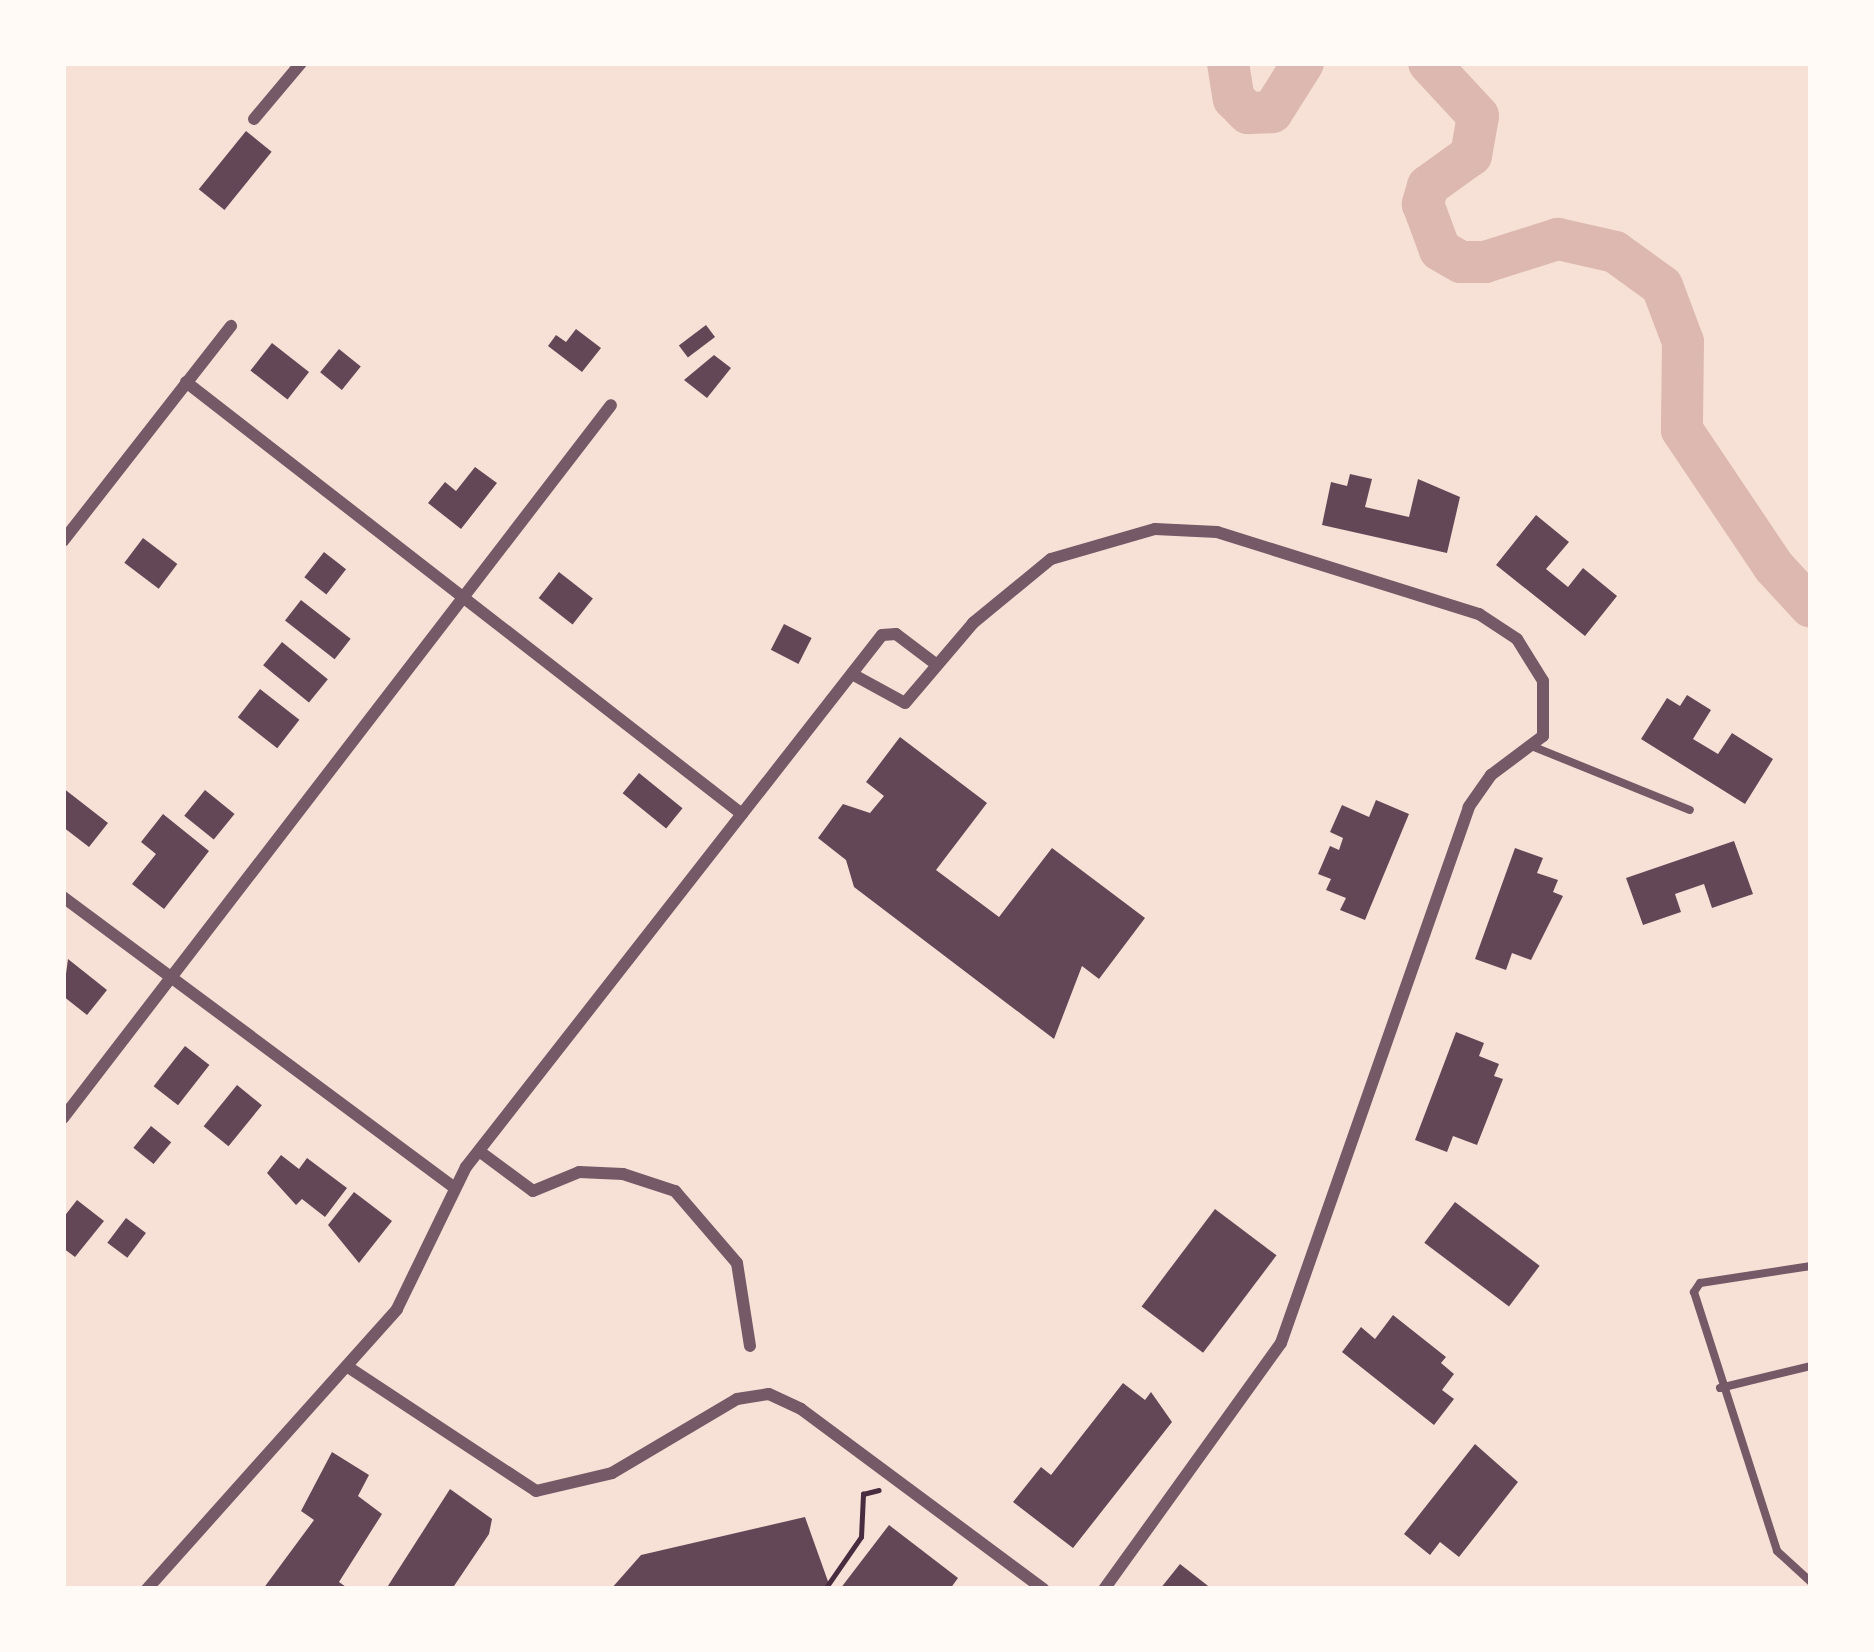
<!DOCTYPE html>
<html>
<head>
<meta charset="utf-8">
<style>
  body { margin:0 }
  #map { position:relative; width:1874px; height:1652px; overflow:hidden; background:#f7e1d7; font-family:"Space Grotesk",sans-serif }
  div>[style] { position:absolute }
  .river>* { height:42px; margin:-21px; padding:0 21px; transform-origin:21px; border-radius:21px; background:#dcb8b0 }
  .building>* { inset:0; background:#644757; transform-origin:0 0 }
  .path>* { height:4.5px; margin:-2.25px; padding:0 2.25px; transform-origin:2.25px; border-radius:2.25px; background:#4a2c40 }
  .service>* { height:8px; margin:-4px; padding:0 4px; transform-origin:4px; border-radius:4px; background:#755966 }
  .minor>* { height:12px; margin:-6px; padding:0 6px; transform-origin:6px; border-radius:6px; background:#755966 }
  span { translate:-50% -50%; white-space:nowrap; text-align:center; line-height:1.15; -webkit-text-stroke:9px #fffaf5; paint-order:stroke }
  .frame { position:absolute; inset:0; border:66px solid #fffaf5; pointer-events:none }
</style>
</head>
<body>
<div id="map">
  <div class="river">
    <i style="left:1228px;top:63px;width:36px;rotate:81deg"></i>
    <i style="left:1234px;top:99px;width:20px;rotate:45deg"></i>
    <i style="left:1248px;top:113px;width:24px;rotate:-2deg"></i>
    <i style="left:1272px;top:112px;width:58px;rotate:-57.7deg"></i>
    <i style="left:1429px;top:63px;width:72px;rotate:47.2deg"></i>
    <i style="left:1478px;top:116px;width:40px;rotate:100deg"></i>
    <i style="left:1471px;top:155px;width:53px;rotate:144.2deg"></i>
    <i style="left:1428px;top:186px;width:19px;rotate:106deg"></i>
    <i style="left:1423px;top:204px;width:49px;rotate:69.7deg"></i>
    <i style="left:1440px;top:250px;width:24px;rotate:30deg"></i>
    <i style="left:1461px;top:262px;width:24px"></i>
    <i style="left:1485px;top:262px;width:77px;rotate:-17.5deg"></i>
    <i style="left:1558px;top:239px;width:58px;rotate:12.8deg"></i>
    <i style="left:1615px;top:252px;width:58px;rotate:35.9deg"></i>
    <i style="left:1662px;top:286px;width:60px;rotate:69.4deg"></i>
    <i style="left:1683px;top:342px;width:88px;rotate:90.7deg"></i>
    <i style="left:1682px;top:430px;width:165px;rotate:56.1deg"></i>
    <i style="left:1774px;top:567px;width:54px;rotate:47.2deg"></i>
  </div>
  <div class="building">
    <i style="left:246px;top:131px;width:33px;height:75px;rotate:39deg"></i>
    <i style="left:706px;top:325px;width:15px;height:34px;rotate:53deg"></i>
    <i style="clip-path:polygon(576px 329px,601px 348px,582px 372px,548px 346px,556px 335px,566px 342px)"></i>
    <i style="left:272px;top:343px;width:47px;height:35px;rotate:38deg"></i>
    <i style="left:339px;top:349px;width:28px;height:30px;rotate:39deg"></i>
    <i style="clip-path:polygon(714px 355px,731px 368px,707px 398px,684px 380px)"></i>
    <i style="clip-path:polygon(475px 467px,497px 483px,461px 529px,428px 503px,445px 482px,456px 491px)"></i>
    <i style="clip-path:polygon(1350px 474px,1372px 479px,1365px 507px,1409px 517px,1418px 479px,1460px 497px,1447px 553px,1322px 525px,1331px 482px,1347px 486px)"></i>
    <i style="clip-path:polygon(1536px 515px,1569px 542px,1546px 569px,1568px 587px,1583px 568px,1617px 596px,1585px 636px,1496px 565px)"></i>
    <i style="left:143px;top:538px;width:43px;height:31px;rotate:37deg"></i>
    <i style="left:324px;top:552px;width:28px;height:32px;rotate:38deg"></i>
    <i style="left:559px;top:572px;width:43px;height:33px;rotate:38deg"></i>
    <i style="left:301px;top:600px;width:63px;height:26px;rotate:38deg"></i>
    <i style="left:784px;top:624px;width:31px;height:29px;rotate:27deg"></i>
    <i style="left:282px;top:642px;width:59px;height:30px;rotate:39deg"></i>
    <i style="left:260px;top:689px;width:50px;height:36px;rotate:38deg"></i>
    <i style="clip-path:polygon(1687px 695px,1711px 710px,1693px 739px,1718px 754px,1732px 733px,1773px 759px,1745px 804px,1641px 739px,1667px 698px,1680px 706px)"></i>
    <i style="clip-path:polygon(900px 737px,987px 803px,936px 870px,999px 917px,1052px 848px,1145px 918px,1099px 979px,1082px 966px,1054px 1039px,854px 887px,846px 860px,818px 838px,843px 804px,870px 813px,884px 796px,866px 782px)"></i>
    <i style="left:639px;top:773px;width:56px;height:26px;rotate:39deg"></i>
    <i style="clip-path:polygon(63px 788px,108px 823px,89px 847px,63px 827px)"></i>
    <i style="left:205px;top:790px;width:38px;height:33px;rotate:39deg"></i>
    <i style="clip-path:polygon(1376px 800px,1409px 814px,1365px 920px,1340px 910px,1346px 898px,1326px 890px,1331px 879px,1318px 874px,1330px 846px,1339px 850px,1343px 838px,1330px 832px,1342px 805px,1369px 817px)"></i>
    <i style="clip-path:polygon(163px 814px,209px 851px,164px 909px,132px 884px,156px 854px,141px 842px)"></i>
    <i style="clip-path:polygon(1734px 841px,1753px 894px,1712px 908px,1704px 884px,1675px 894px,1681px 912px,1643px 925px,1626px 878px)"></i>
    <i style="clip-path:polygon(1515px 848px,1543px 858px,1537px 873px,1558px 880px,1553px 892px,1563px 896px,1531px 960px,1512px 953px,1506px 970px,1475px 959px)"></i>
    <i style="clip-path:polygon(68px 959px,107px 990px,87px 1015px,63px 996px)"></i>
    <i style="clip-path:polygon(1456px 1032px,1484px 1043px,1479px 1056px,1499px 1064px,1494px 1076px,1503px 1079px,1477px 1145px,1453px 1136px,1447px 1152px,1415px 1140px)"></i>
    <i style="left:185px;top:1046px;width:31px;height:51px;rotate:38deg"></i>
    <i style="left:237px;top:1085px;width:32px;height:53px;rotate:39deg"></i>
    <i style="left:151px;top:1126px;width:26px;height:28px;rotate:39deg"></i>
    <i style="clip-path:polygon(281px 1155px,299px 1169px,307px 1158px,347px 1188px,325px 1217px,302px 1199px,296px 1205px,267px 1173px)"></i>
    <i style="clip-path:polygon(354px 1192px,392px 1221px,359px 1263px,328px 1225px)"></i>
    <i style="clip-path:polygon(77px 1200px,104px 1221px,75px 1257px,63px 1248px,63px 1218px)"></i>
    <i style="left:1455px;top:1202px;width:106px;height:51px;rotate:37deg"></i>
    <i style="left:1215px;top:1209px;width:77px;height:122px;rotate:37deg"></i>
    <i style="left:126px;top:1218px;width:25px;height:31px;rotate:37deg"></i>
    <i style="clip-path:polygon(1393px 1315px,1446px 1357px,1441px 1363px,1454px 1374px,1442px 1390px,1454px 1399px,1434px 1425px,1342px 1352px,1361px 1327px,1375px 1339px)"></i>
    <i style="clip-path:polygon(1123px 1383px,1145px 1400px,1151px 1392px,1172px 1422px,1073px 1548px,1013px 1502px,1041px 1467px,1051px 1475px)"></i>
    <i style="clip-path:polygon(1475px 1444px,1518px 1482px,1459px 1557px,1440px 1542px,1430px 1555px,1404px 1534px)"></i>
    <i style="clip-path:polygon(332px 1452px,369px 1475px,358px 1496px,382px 1514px,339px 1582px,349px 1589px,263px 1589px,314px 1520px,301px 1511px)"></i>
    <i style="clip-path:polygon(450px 1489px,492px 1519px,489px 1534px,452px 1589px,386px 1589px)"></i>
    <i style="clip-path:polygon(805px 1517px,830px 1587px,611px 1589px,641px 1555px)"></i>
    <i style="clip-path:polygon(889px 1525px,958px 1578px,950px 1589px,840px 1589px)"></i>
    <i style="clip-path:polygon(1180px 1564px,1212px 1589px,1160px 1589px)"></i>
  </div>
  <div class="path">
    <i style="left:825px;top:1589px;width:63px;rotate:-55.3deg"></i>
    <i style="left:861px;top:1537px;width:43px;rotate:-87.3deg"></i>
    <i style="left:863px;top:1494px;width:16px;rotate:-14deg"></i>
  </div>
  <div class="service">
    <i style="left:1534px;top:747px;width:168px;rotate:22deg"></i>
    <i style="left:1811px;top:1266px;width:112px;rotate:171.3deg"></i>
    <i style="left:1700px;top:1283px;width:11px;rotate:124deg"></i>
    <i style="left:1694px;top:1292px;width:272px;rotate:72.2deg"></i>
    <i style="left:1777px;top:1551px;width:46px;rotate:42.4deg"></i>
    <i style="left:1720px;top:1388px;width:94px;rotate:-13.6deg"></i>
  </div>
  <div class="minor">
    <i style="left:254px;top:119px;width:73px;rotate:-50deg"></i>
    <i style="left:186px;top:382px;width:704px;rotate:37.85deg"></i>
    <i style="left:63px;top:541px;width:273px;rotate:-52deg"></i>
    <i style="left:852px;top:674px;width:60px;rotate:28.7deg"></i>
    <i style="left:905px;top:703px;width:105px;rotate:-49.6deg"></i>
    <i style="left:973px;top:623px;width:101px;rotate:-39.4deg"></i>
    <i style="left:1051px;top:559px;width:108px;rotate:-16.1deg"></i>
    <i style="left:1155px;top:529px;width:62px;rotate:2.8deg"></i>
    <i style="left:1217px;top:532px;width:275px;rotate:17.4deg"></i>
    <i style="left:1479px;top:614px;width:45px;rotate:33.3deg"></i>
    <i style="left:1517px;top:639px;width:49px;rotate:58.2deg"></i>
    <i style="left:1543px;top:681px;width:55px;rotate:90deg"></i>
    <i style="left:1543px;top:736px;width:65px;rotate:143.1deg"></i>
    <i style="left:1491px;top:775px;width:39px;rotate:125deg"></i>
    <i style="left:1469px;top:807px;width:568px;rotate:109.33deg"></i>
    <i style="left:1281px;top:1343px;width:303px;rotate:125.7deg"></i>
    <i style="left:63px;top:897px;width:486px;rotate:36.6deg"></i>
    <i style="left:63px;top:1118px;width:899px;rotate:-52.45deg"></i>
    <i style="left:479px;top:1151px;width:67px;rotate:36.5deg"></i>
    <i style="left:533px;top:1191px;width:50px;rotate:-22.4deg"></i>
    <i style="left:579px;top:1172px;width:44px;rotate:2.6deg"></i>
    <i style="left:623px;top:1174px;width:55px;rotate:18.1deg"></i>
    <i style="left:675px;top:1191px;width:95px;rotate:49.3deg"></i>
    <i style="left:737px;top:1263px;width:84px;rotate:81.1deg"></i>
    <i style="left:348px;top:1367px;width:225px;rotate:33.4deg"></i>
    <i style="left:536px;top:1491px;width:78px;rotate:-13.3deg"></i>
    <i style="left:612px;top:1473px;width:145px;rotate:-30.6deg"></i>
    <i style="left:737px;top:1399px;width:32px;rotate:-9deg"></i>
    <i style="left:769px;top:1394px;width:35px;rotate:25deg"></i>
    <i style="left:801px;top:1409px;width:302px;rotate:36.6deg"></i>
    <i style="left:147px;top:1589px;width:375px;rotate:-48.2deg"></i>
    <i style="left:397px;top:1309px;width:158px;rotate:-64.1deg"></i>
    <i style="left:466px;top:1167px;width:675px;rotate:-51.98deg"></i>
    <i style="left:882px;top:635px;width:14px;rotate:-4deg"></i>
    <i style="left:896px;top:634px;width:51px;rotate:37.1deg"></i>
  </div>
  <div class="frame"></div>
</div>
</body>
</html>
